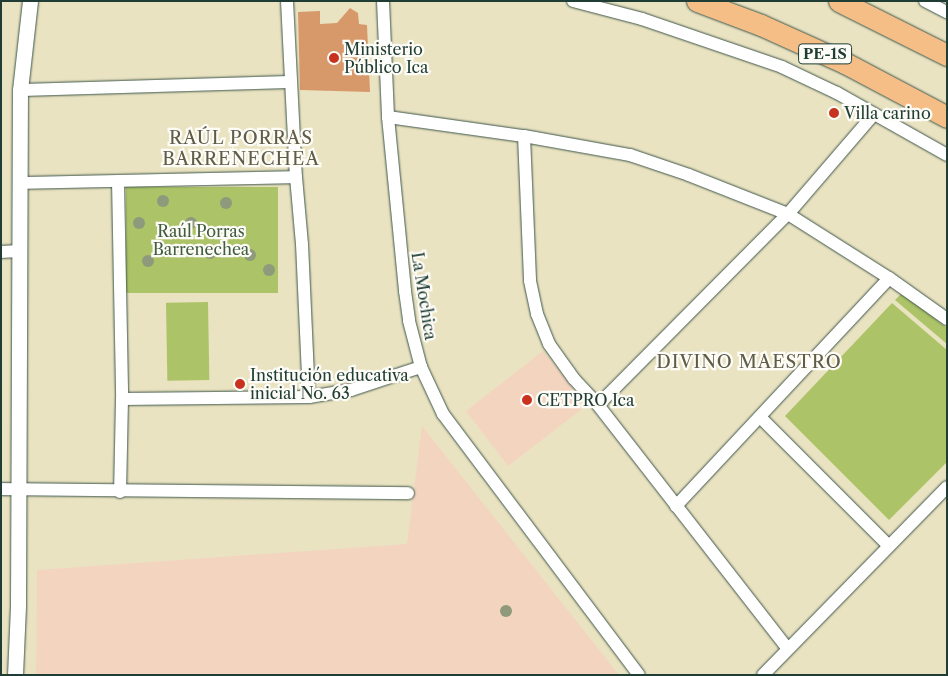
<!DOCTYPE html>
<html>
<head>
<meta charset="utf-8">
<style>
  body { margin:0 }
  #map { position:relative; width:948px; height:676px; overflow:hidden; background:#eae3c2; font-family:"Libre Caslon Text",serif }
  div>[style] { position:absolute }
  .built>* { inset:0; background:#f3d4bf }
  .green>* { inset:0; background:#acc368; transform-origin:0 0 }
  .building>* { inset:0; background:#d7986a }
  .roads { filter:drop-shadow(0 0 1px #3d5649) drop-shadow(0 0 1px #3d5649) }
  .minor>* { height:12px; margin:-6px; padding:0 6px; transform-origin:6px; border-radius:6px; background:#fff }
  .tertiary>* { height:15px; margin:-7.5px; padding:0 7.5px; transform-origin:7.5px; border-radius:7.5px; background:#fff }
  .trunk>* { height:21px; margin:-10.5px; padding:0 10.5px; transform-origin:10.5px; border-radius:10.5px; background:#f6be87 }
  .trees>* { width:12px; height:12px; margin:-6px; border-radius:50%; background:#8e9a7b }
  .dots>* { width:14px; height:14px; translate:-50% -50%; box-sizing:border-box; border:2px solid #fdfcf7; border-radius:50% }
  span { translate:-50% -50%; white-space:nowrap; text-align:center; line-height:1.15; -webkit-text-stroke:4.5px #fdfcf7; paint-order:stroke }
  .shield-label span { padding:1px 4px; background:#fdfcf7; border:1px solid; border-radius:4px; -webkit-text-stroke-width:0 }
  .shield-label { font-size:15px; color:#1f3d34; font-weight:700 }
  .poi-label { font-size:16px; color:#1f3d34 }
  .left { translate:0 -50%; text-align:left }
  .park-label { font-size:16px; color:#425e41 }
  .street-label { font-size:16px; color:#1f3d34 }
  .neighbourhood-label { font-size:18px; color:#5f5d47; letter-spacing:1px }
  .frame { position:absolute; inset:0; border:2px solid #1f3d34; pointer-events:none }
</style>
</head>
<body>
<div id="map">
  <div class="built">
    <i style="clip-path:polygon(543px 351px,573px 388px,568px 392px,582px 409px,508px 466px,466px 411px)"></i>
    <i style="clip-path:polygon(422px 426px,619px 675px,36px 675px,37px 570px,407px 544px)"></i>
  </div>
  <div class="green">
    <i style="left:126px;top:187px;width:152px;height:106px"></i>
    <i style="clip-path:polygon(902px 293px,947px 328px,947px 344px,895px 300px)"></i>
    <i style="left:208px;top:302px;width:78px;height:42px;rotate:89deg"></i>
    <i style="clip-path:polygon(892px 303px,947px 350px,947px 462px,889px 520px,785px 416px)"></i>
  </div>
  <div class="building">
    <i style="clip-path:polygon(350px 8px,358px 13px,359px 24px,367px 25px,370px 92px,300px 90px,298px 12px,320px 11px,320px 24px,337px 23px)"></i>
  </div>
  <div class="roads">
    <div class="minor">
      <i style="left:287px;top:1px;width:176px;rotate:87.1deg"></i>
      <i style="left:296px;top:177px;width:67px;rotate:84.9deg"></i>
      <i style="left:302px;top:244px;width:153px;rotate:87.4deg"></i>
      <i style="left:383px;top:1px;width:116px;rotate:87.5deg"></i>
      <i style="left:388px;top:117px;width:175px;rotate:84.4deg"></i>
      <i style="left:405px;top:291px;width:30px;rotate:82deg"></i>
      <i style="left:409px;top:321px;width:48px;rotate:75.4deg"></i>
      <i style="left:421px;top:367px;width:52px;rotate:64.9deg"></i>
      <i style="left:443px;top:414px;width:326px;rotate:53.1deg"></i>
      <i style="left:573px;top:1px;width:71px;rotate:14.6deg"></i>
      <i style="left:642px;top:19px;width:148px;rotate:18.9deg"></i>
      <i style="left:782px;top:67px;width:61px;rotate:25.3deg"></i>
      <i style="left:837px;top:93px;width:126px;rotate:29.4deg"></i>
      <i style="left:925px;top:1px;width:25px;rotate:27deg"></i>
      <i style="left:20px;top:90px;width:271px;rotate:-1.7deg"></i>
      <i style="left:388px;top:117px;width:137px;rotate:8deg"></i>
      <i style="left:524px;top:136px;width:108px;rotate:10.2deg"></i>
      <i style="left:630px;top:155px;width:62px;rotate:18.7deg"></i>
      <i style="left:689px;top:175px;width:106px;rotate:21.5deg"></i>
      <i style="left:788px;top:214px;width:120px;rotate:32.4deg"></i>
      <i style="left:889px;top:278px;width:71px;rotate:35.3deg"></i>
      <i style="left:524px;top:136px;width:145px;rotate:87.6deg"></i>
      <i style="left:530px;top:281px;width:34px;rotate:78deg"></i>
      <i style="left:537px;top:314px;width:32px;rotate:68deg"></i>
      <i style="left:549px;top:344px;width:43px;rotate:54.5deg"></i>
      <i style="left:574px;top:379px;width:35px;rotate:47deg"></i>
      <i style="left:598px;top:405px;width:309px;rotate:52.1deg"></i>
      <i style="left:118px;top:181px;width:218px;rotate:88.9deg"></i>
      <i style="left:122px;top:399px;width:93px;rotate:91.2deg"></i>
      <i style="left:20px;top:183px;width:276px;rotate:-1.2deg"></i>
      <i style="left:1px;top:252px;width:18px;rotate:-3deg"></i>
      <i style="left:122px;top:399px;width:187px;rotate:-0.6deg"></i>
      <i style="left:309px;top:397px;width:43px;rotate:-9.5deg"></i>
      <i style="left:351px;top:390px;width:74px;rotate:-18.2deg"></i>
      <i style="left:598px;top:405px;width:269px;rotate:-45.2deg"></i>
      <i style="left:788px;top:214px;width:132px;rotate:-49.3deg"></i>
      <i style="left:760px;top:417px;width:182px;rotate:45deg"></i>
      <i style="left:1px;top:489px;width:407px;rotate:0.6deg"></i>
      <i style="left:676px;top:506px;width:312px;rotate:-46.9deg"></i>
      <i style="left:763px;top:675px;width:263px;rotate:-45.6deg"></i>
    </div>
    <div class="tertiary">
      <i style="left:15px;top:675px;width:70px;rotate:-87.5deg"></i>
      <i style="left:18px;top:605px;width:515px;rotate:-89.78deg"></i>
      <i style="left:20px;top:90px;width:90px;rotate:-83.6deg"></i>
    </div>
    <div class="trunk">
      <i style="left:697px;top:1px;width:68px;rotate:20.6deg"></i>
      <i style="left:761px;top:25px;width:92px;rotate:24.3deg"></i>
      <i style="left:845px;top:63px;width:115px;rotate:27.9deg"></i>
      <i style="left:839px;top:1px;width:121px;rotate:26.6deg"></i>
    </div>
  </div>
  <div class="trees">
    <i style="left:163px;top:201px"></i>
    <i style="left:226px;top:203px"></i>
    <i style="left:139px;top:223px"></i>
    <i style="left:191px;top:223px"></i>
    <i style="left:228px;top:233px"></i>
    <i style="left:210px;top:253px"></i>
    <i style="left:250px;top:255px"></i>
    <i style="left:148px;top:261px"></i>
    <i style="left:269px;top:270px"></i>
    <i style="left:506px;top:611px"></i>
  </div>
  <div class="dots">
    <i style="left:334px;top:58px;background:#c8321e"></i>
    <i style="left:834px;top:113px;background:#c8321e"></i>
    <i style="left:240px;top:384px;background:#c8321e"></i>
    <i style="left:527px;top:400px;background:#c8321e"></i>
  </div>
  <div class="shield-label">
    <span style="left:825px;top:54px">PE-1S</span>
  </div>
  <div class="poi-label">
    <span class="left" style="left:344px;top:58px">Ministerio<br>Público Ica</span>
    <span class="left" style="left:844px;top:113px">Villa carino</span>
    <span class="left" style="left:250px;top:384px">Institución educativa<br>inicial No. 63</span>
    <span class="left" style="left:537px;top:400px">CETPRO Ica</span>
  </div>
  <div class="park-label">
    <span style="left:201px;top:240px">Raúl Porras<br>Barrenechea</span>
  </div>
  <div class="street-label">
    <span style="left:424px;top:296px;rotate:81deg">La Mochica</span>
  </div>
  <div class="neighbourhood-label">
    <span style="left:241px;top:149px">RAÚL PORRAS<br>BARRENECHEA</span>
    <span style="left:749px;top:362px">DIVINO MAESTRO</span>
  </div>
  <div class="frame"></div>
</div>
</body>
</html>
